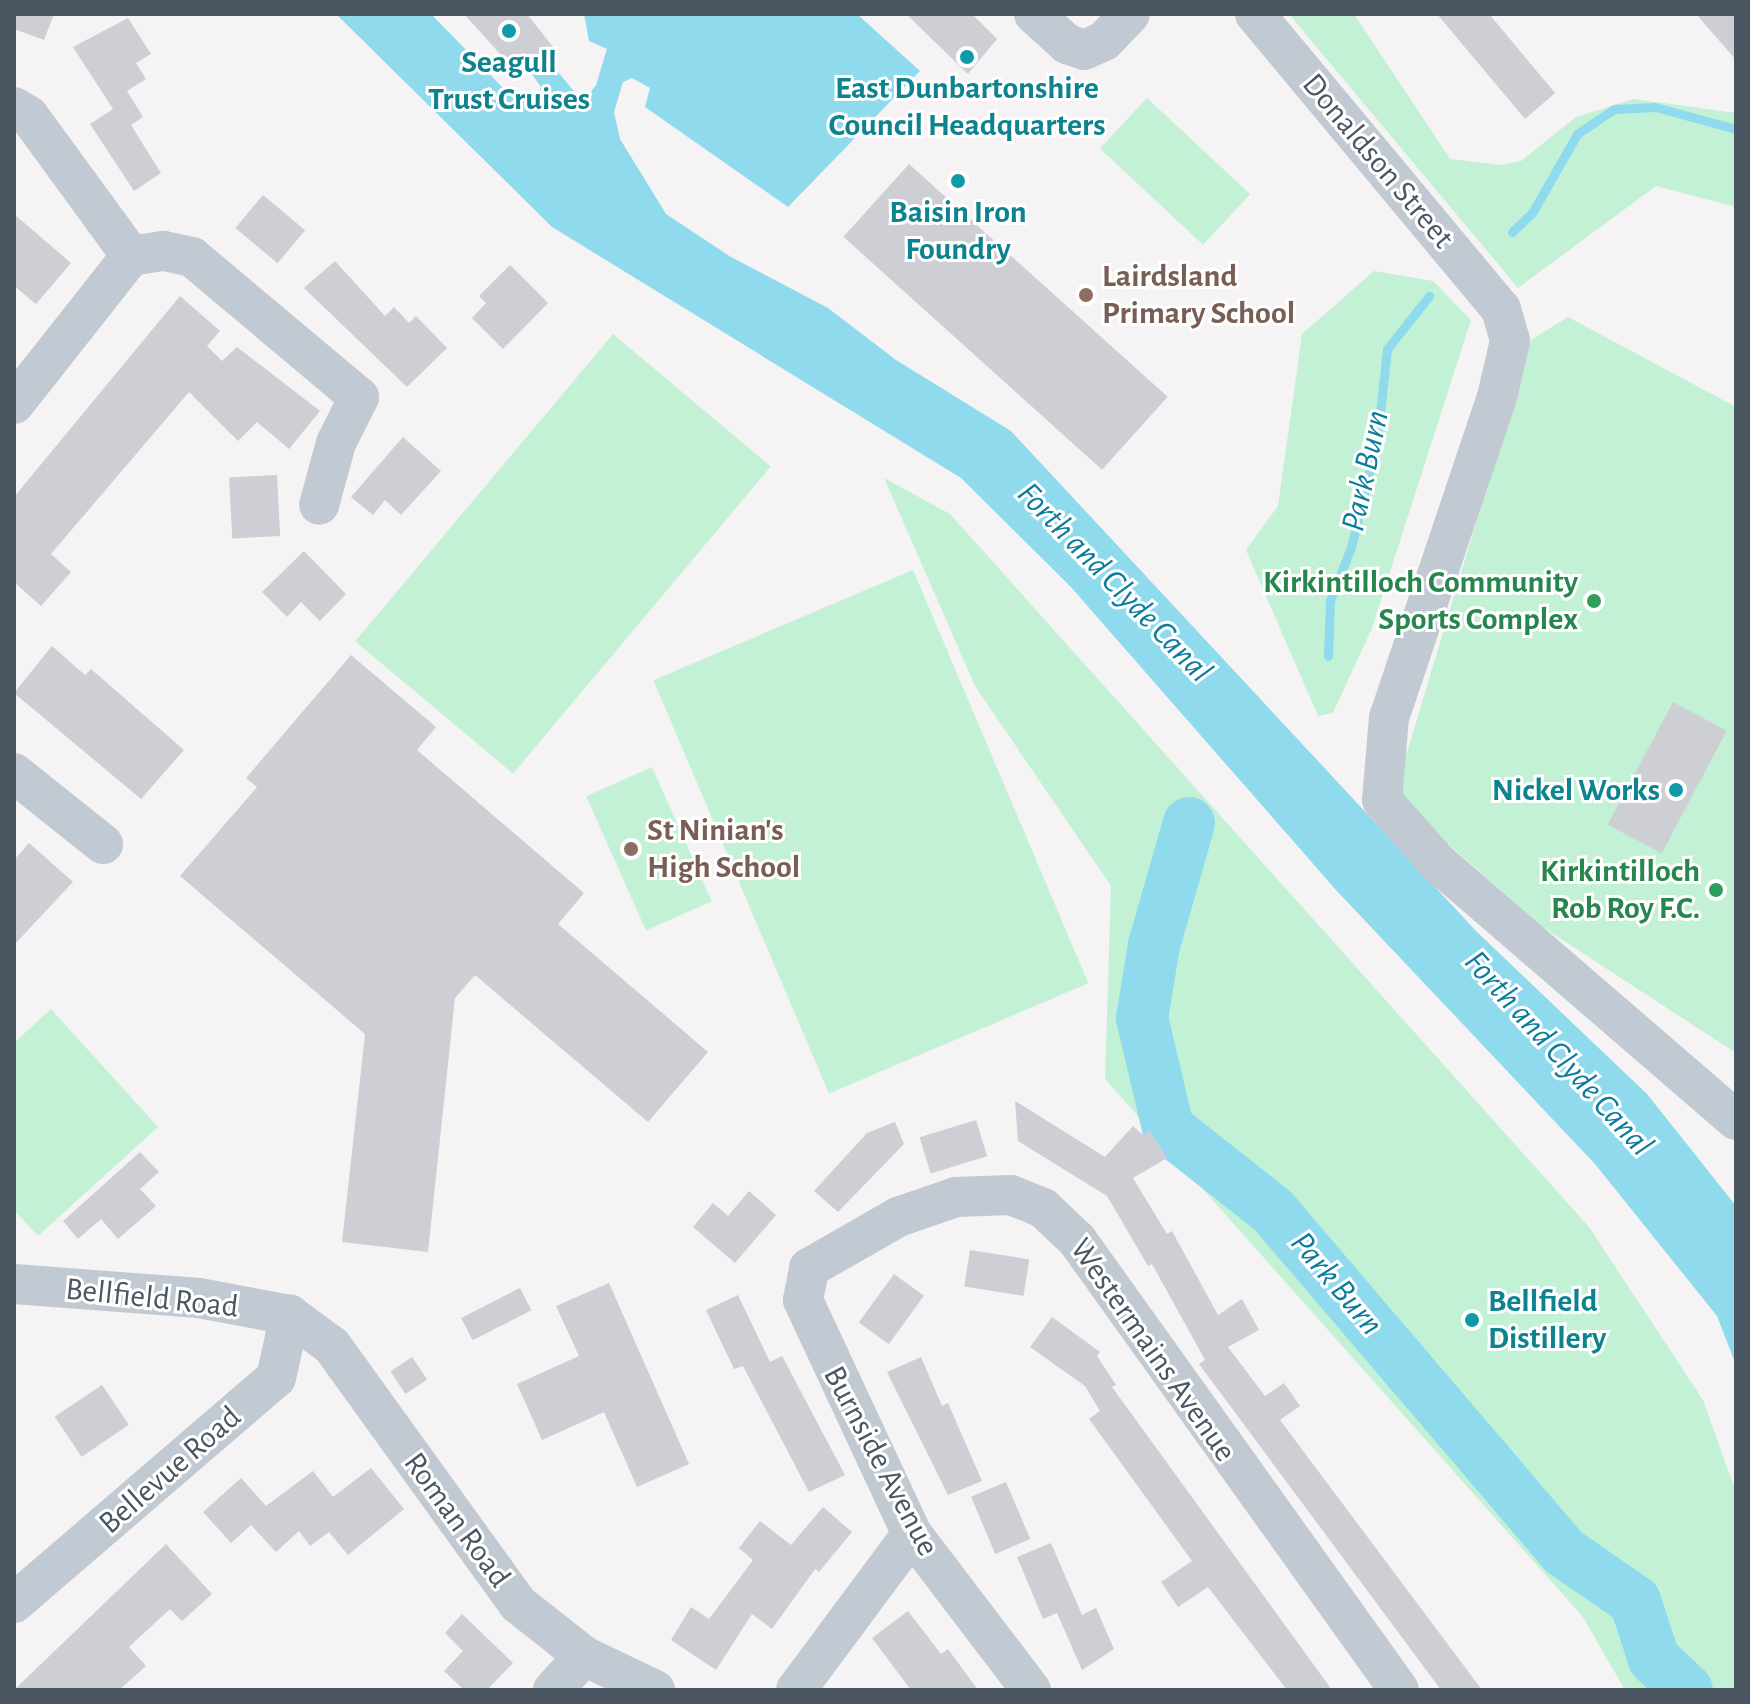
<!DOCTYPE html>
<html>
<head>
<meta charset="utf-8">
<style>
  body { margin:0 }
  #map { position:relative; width:1750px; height:1704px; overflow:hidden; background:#f5f3f3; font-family:"Alegreya Sans",sans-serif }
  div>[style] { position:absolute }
  .green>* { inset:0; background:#c3f1d5; transform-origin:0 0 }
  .water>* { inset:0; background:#90daee }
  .stream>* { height:9px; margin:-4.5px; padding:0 4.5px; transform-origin:4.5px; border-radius:4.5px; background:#90daee }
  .river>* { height:52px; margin:-26px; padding:0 26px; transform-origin:26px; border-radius:26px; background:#90daee }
  .building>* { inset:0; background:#cdcfd5; transform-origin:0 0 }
  .minor>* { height:40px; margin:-20px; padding:0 20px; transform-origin:20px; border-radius:20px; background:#c1cad2 }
  .dots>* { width:22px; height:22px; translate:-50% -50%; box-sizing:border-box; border:4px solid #fff; border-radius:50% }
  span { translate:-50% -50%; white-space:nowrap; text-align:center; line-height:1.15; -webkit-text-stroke:6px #fff; paint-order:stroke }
  .culture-label { font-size:32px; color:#0d838f; font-weight:700 }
  .right { translate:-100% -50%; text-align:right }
  .left { translate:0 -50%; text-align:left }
  .street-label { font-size:32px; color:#4a5661 }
  .education-label { font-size:32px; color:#785e54; font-weight:700 }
  .leisure-label { font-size:32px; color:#27864d; font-weight:700 }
  .water-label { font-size:34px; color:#0c7c9b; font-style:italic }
  .frame { position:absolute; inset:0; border:16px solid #4a5661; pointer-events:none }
</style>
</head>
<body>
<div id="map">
  <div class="green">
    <i style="clip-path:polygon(1289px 14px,1354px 14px,1450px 159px,1501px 165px,1521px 161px,1576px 117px,1634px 99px,1736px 113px,1736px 207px,1656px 186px,1518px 288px)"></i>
    <i style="left:1147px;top:98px;width:141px;height:69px;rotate:43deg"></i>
    <i style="clip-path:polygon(1374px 271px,1433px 281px,1471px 320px,1372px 628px,1333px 713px,1318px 716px,1246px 550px,1278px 506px,1302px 334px)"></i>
    <i style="clip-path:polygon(1568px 317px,1736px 407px,1736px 1053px,1541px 926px,1394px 796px,1531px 340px)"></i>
    <i style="left:613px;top:334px;width:206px;height:401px;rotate:40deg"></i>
    <i style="clip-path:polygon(884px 478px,950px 514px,1589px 1227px,1703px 1400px,1736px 1492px,1736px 1690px,1625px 1690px,1583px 1617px,1105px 1079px,1111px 886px,975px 686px)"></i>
    <i style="left:913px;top:570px;width:449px;height:282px;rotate:67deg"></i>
    <i style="left:652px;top:767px;width:147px;height:72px;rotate:66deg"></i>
    <i style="clip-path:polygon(51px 1009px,158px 1127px,38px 1236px,14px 1210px,14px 1043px)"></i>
  </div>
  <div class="water">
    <i style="clip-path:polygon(336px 14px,431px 14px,515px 100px,539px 93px,541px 87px,527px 67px,543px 54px,583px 102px,596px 85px,607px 49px,589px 41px,584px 14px,857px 14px,920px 71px,788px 207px,645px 107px,650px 88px,632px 78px,623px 82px,614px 112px,620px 139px,666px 214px,731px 257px,828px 308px,896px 360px,1011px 431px,1477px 932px,1647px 1094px,1736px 1206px,1736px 1365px,1717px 1316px,1595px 1164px,1336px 890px,1070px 586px,961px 478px,552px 227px)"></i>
  </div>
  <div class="stream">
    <i style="left:1512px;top:232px;width:28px;rotate:-44deg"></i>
    <i style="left:1532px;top:213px;width:91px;rotate:-60.3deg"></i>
    <i style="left:1577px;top:134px;width:45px;rotate:-34deg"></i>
    <i style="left:1614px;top:109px;width:41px;rotate:-2.8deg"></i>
    <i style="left:1655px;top:107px;width:84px;rotate:15.2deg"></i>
    <i style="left:1328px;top:656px;width:55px;rotate:-87.9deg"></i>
    <i style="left:1330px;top:601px;width:58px;rotate:-68.7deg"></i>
    <i style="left:1351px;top:547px;width:110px;rotate:-76.3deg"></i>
    <i style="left:1377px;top:440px;width:92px;rotate:-83.7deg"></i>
    <i style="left:1387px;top:349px;width:68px;rotate:-51.6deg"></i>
  </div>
  <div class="river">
    <i style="left:1189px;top:823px;width:127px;rotate:106deg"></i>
    <i style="left:1154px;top:945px;width:74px;rotate:99.3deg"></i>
    <i style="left:1142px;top:1018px;width:113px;rotate:76.7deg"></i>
    <i style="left:1168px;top:1128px;width:132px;rotate:38.3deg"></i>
    <i style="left:1272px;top:1210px;width:450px;rotate:49.5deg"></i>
    <i style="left:1564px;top:1552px;width:86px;rotate:34.6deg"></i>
    <i style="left:1635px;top:1601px;width:61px;rotate:71.9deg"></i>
    <i style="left:1654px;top:1659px;width:45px;rotate:43.2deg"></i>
  </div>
  <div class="building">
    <i style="clip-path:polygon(14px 14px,54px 14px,44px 40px,14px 29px)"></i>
    <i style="clip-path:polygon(464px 14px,527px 14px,553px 47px,518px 74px)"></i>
    <i style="clip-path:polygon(906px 14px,972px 14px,997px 39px,968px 74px)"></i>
    <i style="clip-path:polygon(1437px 14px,1489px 14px,1555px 93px,1525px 119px)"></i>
    <i style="clip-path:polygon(1696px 14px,1736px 14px,1736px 60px)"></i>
    <i style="clip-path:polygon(128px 18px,151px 54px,136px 63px,146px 79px,127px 91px,143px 117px,131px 125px,161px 173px,134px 191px,90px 124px,113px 109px,73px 47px)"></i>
    <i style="left:909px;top:164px;width:348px;height:98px;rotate:42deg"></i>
    <i style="left:263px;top:195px;width:55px;height:43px;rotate:40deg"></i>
    <i style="clip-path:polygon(14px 214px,71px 263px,36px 304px,14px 286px)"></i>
    <i style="clip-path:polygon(335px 261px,385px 316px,394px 307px,409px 323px,416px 316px,447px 348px,407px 387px,304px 288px)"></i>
    <i style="clip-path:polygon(510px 265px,548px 303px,503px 349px,472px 318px,486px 303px,479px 296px)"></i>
    <i style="clip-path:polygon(180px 296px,220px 331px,207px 346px,222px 361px,237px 347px,320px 411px,289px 449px,257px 422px,238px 441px,189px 392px,51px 554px,71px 572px,41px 606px,14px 582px,14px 497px)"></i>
    <i style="clip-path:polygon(403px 437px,441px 471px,401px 515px,385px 500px,373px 515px,351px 497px)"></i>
    <i style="left:277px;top:475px;width:61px;height:48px;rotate:87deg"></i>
    <i style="clip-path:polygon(304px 551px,346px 594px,320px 621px,301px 602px,287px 617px,262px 592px)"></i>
    <i style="clip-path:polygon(52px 646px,85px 675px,91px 669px,184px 750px,141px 799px,14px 693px)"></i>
    <i style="clip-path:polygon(351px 655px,436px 727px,417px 750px,584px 893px,558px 924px,708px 1052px,648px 1122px,475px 975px,455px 998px,428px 1252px,342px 1242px,365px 1034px,180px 876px,257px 787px,246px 778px)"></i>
    <i style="left:1673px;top:702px;width:61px;height:139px;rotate:28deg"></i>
    <i style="clip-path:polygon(29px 843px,73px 882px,14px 945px,14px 860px)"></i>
    <i style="clip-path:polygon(1015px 1101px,1105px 1157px,1133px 1126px,1144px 1136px,1149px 1130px,1167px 1158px,1133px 1178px,1167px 1234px,1172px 1231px,1218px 1315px,1242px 1299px,1259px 1330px,1228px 1347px,1265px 1396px,1284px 1383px,1300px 1406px,1280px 1420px,1482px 1690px,1441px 1690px,1199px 1364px,1205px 1360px,1152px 1264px,1148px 1266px,1107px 1196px,1018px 1141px)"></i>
    <i style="left:976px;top:1120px;width:38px;height:59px;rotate:73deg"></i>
    <i style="clip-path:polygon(895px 1122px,904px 1144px,838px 1212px,814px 1191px,867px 1133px)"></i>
    <i style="clip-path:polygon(140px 1152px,159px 1172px,140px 1189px,156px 1206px,118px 1239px,101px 1219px,78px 1239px,63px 1221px)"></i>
    <i style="clip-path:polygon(749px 1191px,776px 1215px,735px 1263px,693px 1227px,713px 1203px,728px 1216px)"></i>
    <i style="left:970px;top:1250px;width:60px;height:37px;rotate:9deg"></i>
    <i style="left:894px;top:1274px;width:37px;height:60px;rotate:36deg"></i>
    <i style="clip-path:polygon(609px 1283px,689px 1464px,637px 1487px,604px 1412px,542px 1440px,517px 1384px,579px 1356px,556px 1306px)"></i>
    <i style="left:520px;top:1288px;width:25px;height:66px;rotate:63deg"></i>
    <i style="clip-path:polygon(738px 1295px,770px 1362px,782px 1356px,845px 1475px,809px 1492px,743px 1366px,734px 1369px,706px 1310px)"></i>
    <i style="clip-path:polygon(1052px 1317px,1100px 1352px,1097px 1356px,1116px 1385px,1112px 1387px,1332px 1690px,1287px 1690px,1208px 1587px,1178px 1607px,1161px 1582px,1192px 1561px,1089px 1419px,1100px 1411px,1085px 1386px,1030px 1347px)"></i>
    <i style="left:412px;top:1357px;width:27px;height:26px;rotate:56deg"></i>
    <i style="clip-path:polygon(921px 1357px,942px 1406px,948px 1403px,982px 1481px,948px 1495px,887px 1372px)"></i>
    <i style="left:102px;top:1385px;width:48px;height:57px;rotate:56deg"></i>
    <i style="clip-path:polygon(371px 1468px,404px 1509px,348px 1555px,329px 1532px,310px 1546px,299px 1531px,276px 1552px,251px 1525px,231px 1543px,203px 1512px,241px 1478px,266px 1506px,313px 1471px,333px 1497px)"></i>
    <i style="left:1006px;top:1482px;width:62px;height:38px;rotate:67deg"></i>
    <i style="clip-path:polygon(823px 1507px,852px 1532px,819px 1572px,815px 1569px,772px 1629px,752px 1614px,716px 1670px,671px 1640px,691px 1607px,709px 1619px,753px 1560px,739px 1548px,760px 1521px,791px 1545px)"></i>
    <i style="clip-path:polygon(1051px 1543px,1082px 1615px,1096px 1608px,1114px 1649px,1082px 1670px,1057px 1613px,1043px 1619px,1017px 1557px)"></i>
    <i style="clip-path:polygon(166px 1544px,212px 1594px,182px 1621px,170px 1609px,129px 1647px,146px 1666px,119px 1690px,14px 1690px)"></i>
    <i style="clip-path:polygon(908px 1611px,941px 1654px,948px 1649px,978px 1690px,911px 1690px,872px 1638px)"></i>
    <i style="clip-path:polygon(462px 1614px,513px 1663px,487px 1690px,464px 1690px,444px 1671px,463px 1651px,445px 1633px)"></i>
  </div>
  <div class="minor">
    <i style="left:1034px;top:14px;width:45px;rotate:42.3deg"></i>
    <i style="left:1067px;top:44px;width:18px;rotate:19deg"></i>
    <i style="left:1084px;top:50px;width:22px;rotate:-24deg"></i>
    <i style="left:1104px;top:41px;width:37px;rotate:-46deg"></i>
    <i style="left:1255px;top:14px;width:384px;rotate:50.2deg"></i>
    <i style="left:1501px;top:309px;width:33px;rotate:74deg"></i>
    <i style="left:1510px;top:341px;width:57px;rotate:103.1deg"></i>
    <i style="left:1497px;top:397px;width:338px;rotate:108.6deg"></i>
    <i style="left:1389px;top:717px;width:83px;rotate:94.8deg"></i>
    <i style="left:1382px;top:800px;width:83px;rotate:48.4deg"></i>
    <i style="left:1437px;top:862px;width:395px;rotate:40.8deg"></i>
    <i style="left:14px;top:107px;width:17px;rotate:31deg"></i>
    <i style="left:29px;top:116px;width:173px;rotate:53.9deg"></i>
    <i style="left:131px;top:256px;width:33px;rotate:-9deg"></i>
    <i style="left:164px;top:251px;width:29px;rotate:12deg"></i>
    <i style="left:192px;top:257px;width:218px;rotate:40deg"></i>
    <i style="left:359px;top:397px;width:51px;rotate:116.6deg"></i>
    <i style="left:336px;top:443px;width:64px;rotate:105.3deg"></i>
    <i style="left:14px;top:404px;width:189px;rotate:-51.7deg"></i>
    <i style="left:14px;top:773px;width:114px;rotate:38.6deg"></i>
    <i style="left:14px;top:1284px;width:186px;rotate:4.3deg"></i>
    <i style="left:199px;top:1298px;width:93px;rotate:10.6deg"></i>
    <i style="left:290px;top:1315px;width:52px;rotate:36.4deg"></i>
    <i style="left:332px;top:1346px;width:318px;rotate:54.2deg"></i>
    <i style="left:518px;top:1604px;width:84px;rotate:38.2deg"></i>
    <i style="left:584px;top:1656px;width:79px;rotate:25.6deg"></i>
    <i style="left:14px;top:1603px;width:345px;rotate:-40.7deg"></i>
    <i style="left:276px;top:1378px;width:65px;rotate:-77.5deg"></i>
    <i style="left:553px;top:1690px;width:46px;rotate:-47.6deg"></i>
    <i style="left:796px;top:1690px;width:194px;rotate:-53.4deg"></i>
    <i style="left:1031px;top:1690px;width:196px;rotate:-127.3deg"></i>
    <i style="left:912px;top:1534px;width:258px;rotate:-115deg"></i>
    <i style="left:803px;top:1300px;width:33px;rotate:-79deg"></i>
    <i style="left:809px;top:1268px;width:103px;rotate:-29.8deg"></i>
    <i style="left:898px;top:1217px;width:61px;rotate:-19deg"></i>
    <i style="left:956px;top:1197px;width:55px;rotate:-2.1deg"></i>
    <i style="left:1011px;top:1195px;width:35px;rotate:22deg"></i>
    <i style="left:1043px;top:1208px;width:47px;rotate:43.3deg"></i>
    <i style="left:1077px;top:1240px;width:553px;rotate:54.41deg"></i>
  </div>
  <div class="dots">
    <i style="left:509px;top:31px;background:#0f9aa8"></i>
    <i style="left:967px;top:57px;background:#0f9aa8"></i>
    <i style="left:958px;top:181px;background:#0f9aa8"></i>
    <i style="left:1086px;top:295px;background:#8d6e63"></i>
    <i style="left:1594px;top:601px;background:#2e9e5b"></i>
    <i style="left:1676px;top:790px;background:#0f9aa8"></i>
    <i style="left:631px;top:849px;background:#8d6e63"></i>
    <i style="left:1716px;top:890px;background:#2e9e5b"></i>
    <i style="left:1472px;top:1320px;background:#0f9aa8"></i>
  </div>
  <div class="culture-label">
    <span style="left:509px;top:81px">Seagull<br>Trust Cruises</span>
    <span style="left:967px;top:107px">East Dunbartonshire<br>Council Headquarters</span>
    <span style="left:958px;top:231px">Baisin Iron<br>Foundry</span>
    <span class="right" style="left:1660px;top:790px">Nickel Works</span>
    <span class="left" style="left:1488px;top:1320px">Bellfield<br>Distillery</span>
  </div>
  <div class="street-label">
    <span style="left:1378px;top:161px;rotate:50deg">Donaldson Street</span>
    <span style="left:152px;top:1298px;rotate:6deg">Bellfield Road</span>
    <span style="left:1153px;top:1350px;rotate:55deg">Westermains Avenue</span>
    <span style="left:881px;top:1461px;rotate:62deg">Burnside Avenue</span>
    <span style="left:170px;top:1470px;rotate:-41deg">Bellevue Road</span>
    <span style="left:457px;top:1520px;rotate:54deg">Roman Road</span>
  </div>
  <div class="education-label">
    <span class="left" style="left:1102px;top:295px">Lairdsland<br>Primary School</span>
    <span class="left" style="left:647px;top:849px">St Ninian's<br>High School</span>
  </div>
  <div class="leisure-label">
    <span class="right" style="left:1578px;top:601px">Kirkintilloch Community<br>Sports Complex</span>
    <span class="right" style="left:1700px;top:890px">Kirkintilloch<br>Rob Roy F.C.</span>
  </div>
  <div class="water-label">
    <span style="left:1366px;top:471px;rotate:-78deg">Park Burn</span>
    <span style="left:1114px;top:583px;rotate:46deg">Forth and Clyde Canal</span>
    <span style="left:1558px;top:1054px;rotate:48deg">Forth and Clyde Canal</span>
    <span style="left:1336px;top:1284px;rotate:50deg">Park Burn</span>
  </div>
  <div class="frame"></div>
</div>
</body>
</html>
